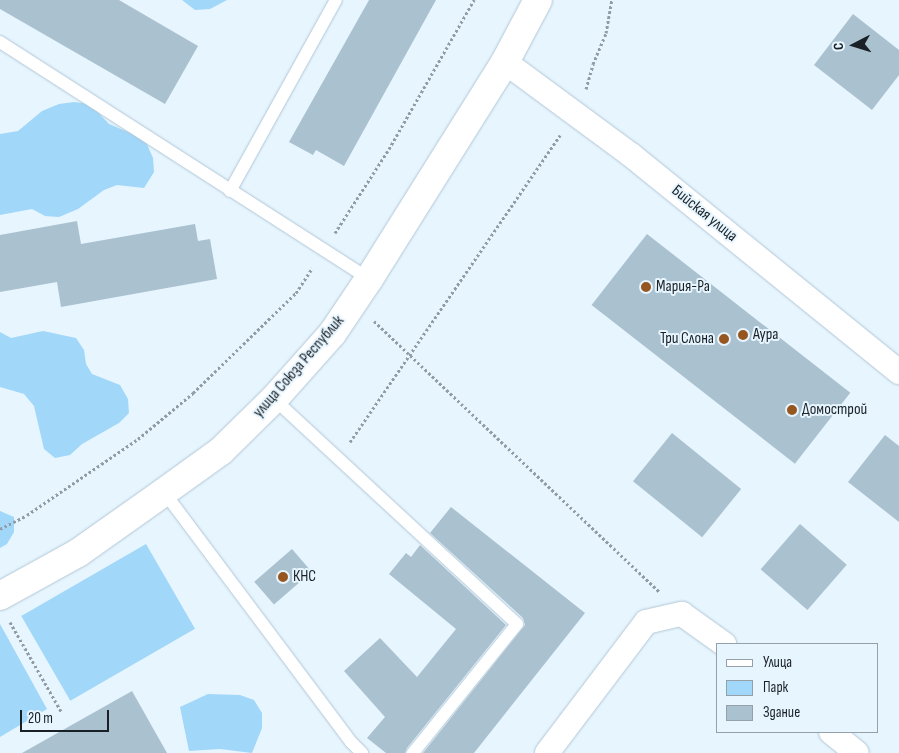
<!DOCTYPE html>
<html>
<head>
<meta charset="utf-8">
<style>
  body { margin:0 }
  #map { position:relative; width:899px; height:753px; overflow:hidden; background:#e7f5fe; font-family:"Sofia Sans Condensed",sans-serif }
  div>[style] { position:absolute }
  .green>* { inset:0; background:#a1d7f9; transform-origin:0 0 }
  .building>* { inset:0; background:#aac1d0; transform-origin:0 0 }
  .path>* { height:3px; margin-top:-1.5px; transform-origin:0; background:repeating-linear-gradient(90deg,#919ca4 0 2.5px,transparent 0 5px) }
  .roads { filter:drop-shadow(0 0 1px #b1c7d6) drop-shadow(0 0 1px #b1c7d6) }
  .service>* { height:12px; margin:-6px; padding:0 6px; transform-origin:6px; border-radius:6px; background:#fff }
  .minor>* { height:24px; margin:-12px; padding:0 12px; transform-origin:12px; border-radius:12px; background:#fff }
  .tertiary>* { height:28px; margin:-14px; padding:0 14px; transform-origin:14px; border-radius:14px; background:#fff }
  .dots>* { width:14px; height:14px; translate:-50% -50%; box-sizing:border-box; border:2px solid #e7f5fe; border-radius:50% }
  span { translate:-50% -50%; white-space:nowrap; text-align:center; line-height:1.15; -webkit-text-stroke:4px #e7f5fe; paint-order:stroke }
  .street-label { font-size:16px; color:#192127 }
  .poi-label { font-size:16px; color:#192127 }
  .left { translate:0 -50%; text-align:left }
  .right { translate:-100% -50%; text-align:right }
  .legend { position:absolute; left:716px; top:643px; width:162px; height:90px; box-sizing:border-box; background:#e7f5fe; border:1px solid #95a0a8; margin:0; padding:6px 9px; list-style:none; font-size:15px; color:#192127 }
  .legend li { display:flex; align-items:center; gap:10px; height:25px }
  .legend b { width:25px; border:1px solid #95a0a8 }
  .north { position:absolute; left:829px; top:20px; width:50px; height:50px; -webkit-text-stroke:4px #e7f5fe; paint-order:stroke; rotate:265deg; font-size:14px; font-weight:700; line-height:20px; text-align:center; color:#192127 }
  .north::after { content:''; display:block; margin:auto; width:18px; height:22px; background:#192127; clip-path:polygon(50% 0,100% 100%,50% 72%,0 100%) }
  .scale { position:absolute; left:20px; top:710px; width:89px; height:22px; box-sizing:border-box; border:2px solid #192127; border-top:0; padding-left:6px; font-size:15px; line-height:18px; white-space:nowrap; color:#192127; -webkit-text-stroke:4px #e7f5fe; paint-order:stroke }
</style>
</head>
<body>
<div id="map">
  <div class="green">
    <i style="clip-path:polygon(182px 0,227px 0,210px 9px,195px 10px)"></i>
    <i style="clip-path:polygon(74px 102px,90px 104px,109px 124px,135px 135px,146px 142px,153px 158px,154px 172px,144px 188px,117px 185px,104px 190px,78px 209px,59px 217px,45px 216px,32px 209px,0 215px,0 134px,18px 131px,42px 111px,59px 104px)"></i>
    <i style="clip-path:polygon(43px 331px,76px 338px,84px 350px,86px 364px,92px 374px,120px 385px,128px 399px,129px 413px,119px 423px,82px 444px,70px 455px,55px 458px,44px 449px,34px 406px,24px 394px,0 387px,0 332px,11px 338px)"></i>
    <i style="clip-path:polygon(0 511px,14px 517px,14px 532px,7px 544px,0 548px)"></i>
    <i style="left:146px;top:544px;width:98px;height:144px;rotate:60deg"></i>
    <i style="clip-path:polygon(0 624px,47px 709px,0 737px)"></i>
    <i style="clip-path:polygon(208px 694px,240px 695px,254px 700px,262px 713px,262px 728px,252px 753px,220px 749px,189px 751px,180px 707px)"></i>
  </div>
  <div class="building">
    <i style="clip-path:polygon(0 0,119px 0,198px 46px,165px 104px,0 9px)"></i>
    <i style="clip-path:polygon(369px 0,436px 0,344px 166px,316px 150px,313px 155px,289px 142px)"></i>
    <i style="clip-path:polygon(853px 14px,899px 50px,899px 75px,872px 110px,814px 65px)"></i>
    <i style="clip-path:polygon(77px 221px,81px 244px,195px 224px,198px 241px,210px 239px,217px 279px,61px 307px,57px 282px,0 292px,0 235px)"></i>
    <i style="left:647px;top:234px;width:258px;height:90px;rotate:38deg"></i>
    <i style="left:672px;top:433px;width:89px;height:62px;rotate:39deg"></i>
    <i style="clip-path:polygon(885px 435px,899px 446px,899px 522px,848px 482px)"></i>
    <i style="clip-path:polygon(451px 507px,585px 613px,474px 753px,423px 753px,525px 625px,523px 618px,430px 533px)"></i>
    <i style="left:800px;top:524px;width:62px;height:60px;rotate:41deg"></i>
    <i style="clip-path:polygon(420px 545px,506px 625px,407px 748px,405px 753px,386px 753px,367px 738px,385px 717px,344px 671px,380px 638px,417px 677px,456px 629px,389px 574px,406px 553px,411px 557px)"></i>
    <i style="left:292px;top:549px;width:30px;height:50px;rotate:49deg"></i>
    <i style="clip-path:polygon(132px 691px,167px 753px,22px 753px)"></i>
  </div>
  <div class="path">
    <i style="left:586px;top:89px;width:26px;rotate:-74deg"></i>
    <i style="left:593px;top:64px;width:34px;rotate:-67deg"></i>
    <i style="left:606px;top:33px;width:34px;rotate:-80deg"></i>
    <i style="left:335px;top:233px;width:100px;rotate:-57.3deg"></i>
    <i style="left:389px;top:149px;width:172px;rotate:-60.3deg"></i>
    <i style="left:374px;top:321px;width:394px;rotate:43.5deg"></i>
    <i style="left:350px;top:442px;width:372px;rotate:-55.6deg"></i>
    <i style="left:0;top:529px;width:30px;rotate:-27deg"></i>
    <i style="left:27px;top:515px;width:135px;rotate:-34.4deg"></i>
    <i style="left:138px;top:439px;width:72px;rotate:-39.9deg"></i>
    <i style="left:193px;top:393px;width:144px;rotate:-44.2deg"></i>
    <i style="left:296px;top:293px;width:30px;rotate:-57deg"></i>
    <i style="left:10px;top:622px;width:103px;rotate:60.2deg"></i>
  </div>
  <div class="roads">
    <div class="service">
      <i style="left:0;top:42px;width:439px;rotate:32.7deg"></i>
      <i style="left:230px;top:191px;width:218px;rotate:-61deg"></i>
      <i style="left:274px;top:399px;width:331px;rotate:42.8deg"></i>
      <i style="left:517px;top:624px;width:166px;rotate:128.9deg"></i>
      <i style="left:164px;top:492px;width:312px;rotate:53.2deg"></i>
      <i style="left:351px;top:742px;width:16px;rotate:45deg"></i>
    </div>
    <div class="minor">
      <i style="left:505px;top:62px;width:157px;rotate:36.4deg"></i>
      <i style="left:631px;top:155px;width:345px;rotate:39deg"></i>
      <i style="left:831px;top:732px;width:33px;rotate:39deg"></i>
      <i style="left:547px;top:753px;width:164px;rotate:-52.9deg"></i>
      <i style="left:646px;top:622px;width:37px;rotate:-13deg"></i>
      <i style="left:682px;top:614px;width:52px;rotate:35.5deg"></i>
    </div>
    <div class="tertiary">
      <i style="left:0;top:596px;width:89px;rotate:-28.9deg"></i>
      <i style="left:78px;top:553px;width:105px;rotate:-35.3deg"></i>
      <i style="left:164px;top:492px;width:70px;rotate:-35.7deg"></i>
      <i style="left:221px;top:451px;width:74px;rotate:-44.5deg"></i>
      <i style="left:274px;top:399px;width:87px;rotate:-48.3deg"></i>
      <i style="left:332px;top:334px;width:66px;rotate:-56.1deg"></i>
      <i style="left:369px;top:279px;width:256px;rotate:-57.9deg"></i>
      <i style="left:505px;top:62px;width:70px;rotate:-62deg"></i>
    </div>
  </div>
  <div class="dots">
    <i style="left:646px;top:287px;background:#96561f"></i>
    <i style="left:743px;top:335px;background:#96561f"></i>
    <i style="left:724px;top:339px;background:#96561f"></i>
    <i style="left:792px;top:410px;background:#96561f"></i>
    <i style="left:283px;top:577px;background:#96561f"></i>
  </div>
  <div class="street-label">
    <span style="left:704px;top:214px;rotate:39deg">Бийская улица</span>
    <span style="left:299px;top:367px;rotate:-49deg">улица Союза Республик</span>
  </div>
  <div class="poi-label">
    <span class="left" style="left:656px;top:287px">Мария-Ра</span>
    <span class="left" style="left:753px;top:335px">Аура</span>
    <span class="right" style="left:714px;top:339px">Три Слона</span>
    <span class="left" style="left:802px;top:410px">Домострой</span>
    <span class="left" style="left:293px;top:577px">КНС</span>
  </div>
  <ul class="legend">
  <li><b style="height:6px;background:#fff"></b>Улица</li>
  <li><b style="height:14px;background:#a1d7f9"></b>Парк</li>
  <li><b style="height:14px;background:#aac1d0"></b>Здание</li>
  </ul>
  <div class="north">С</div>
  <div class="scale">20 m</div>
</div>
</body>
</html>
